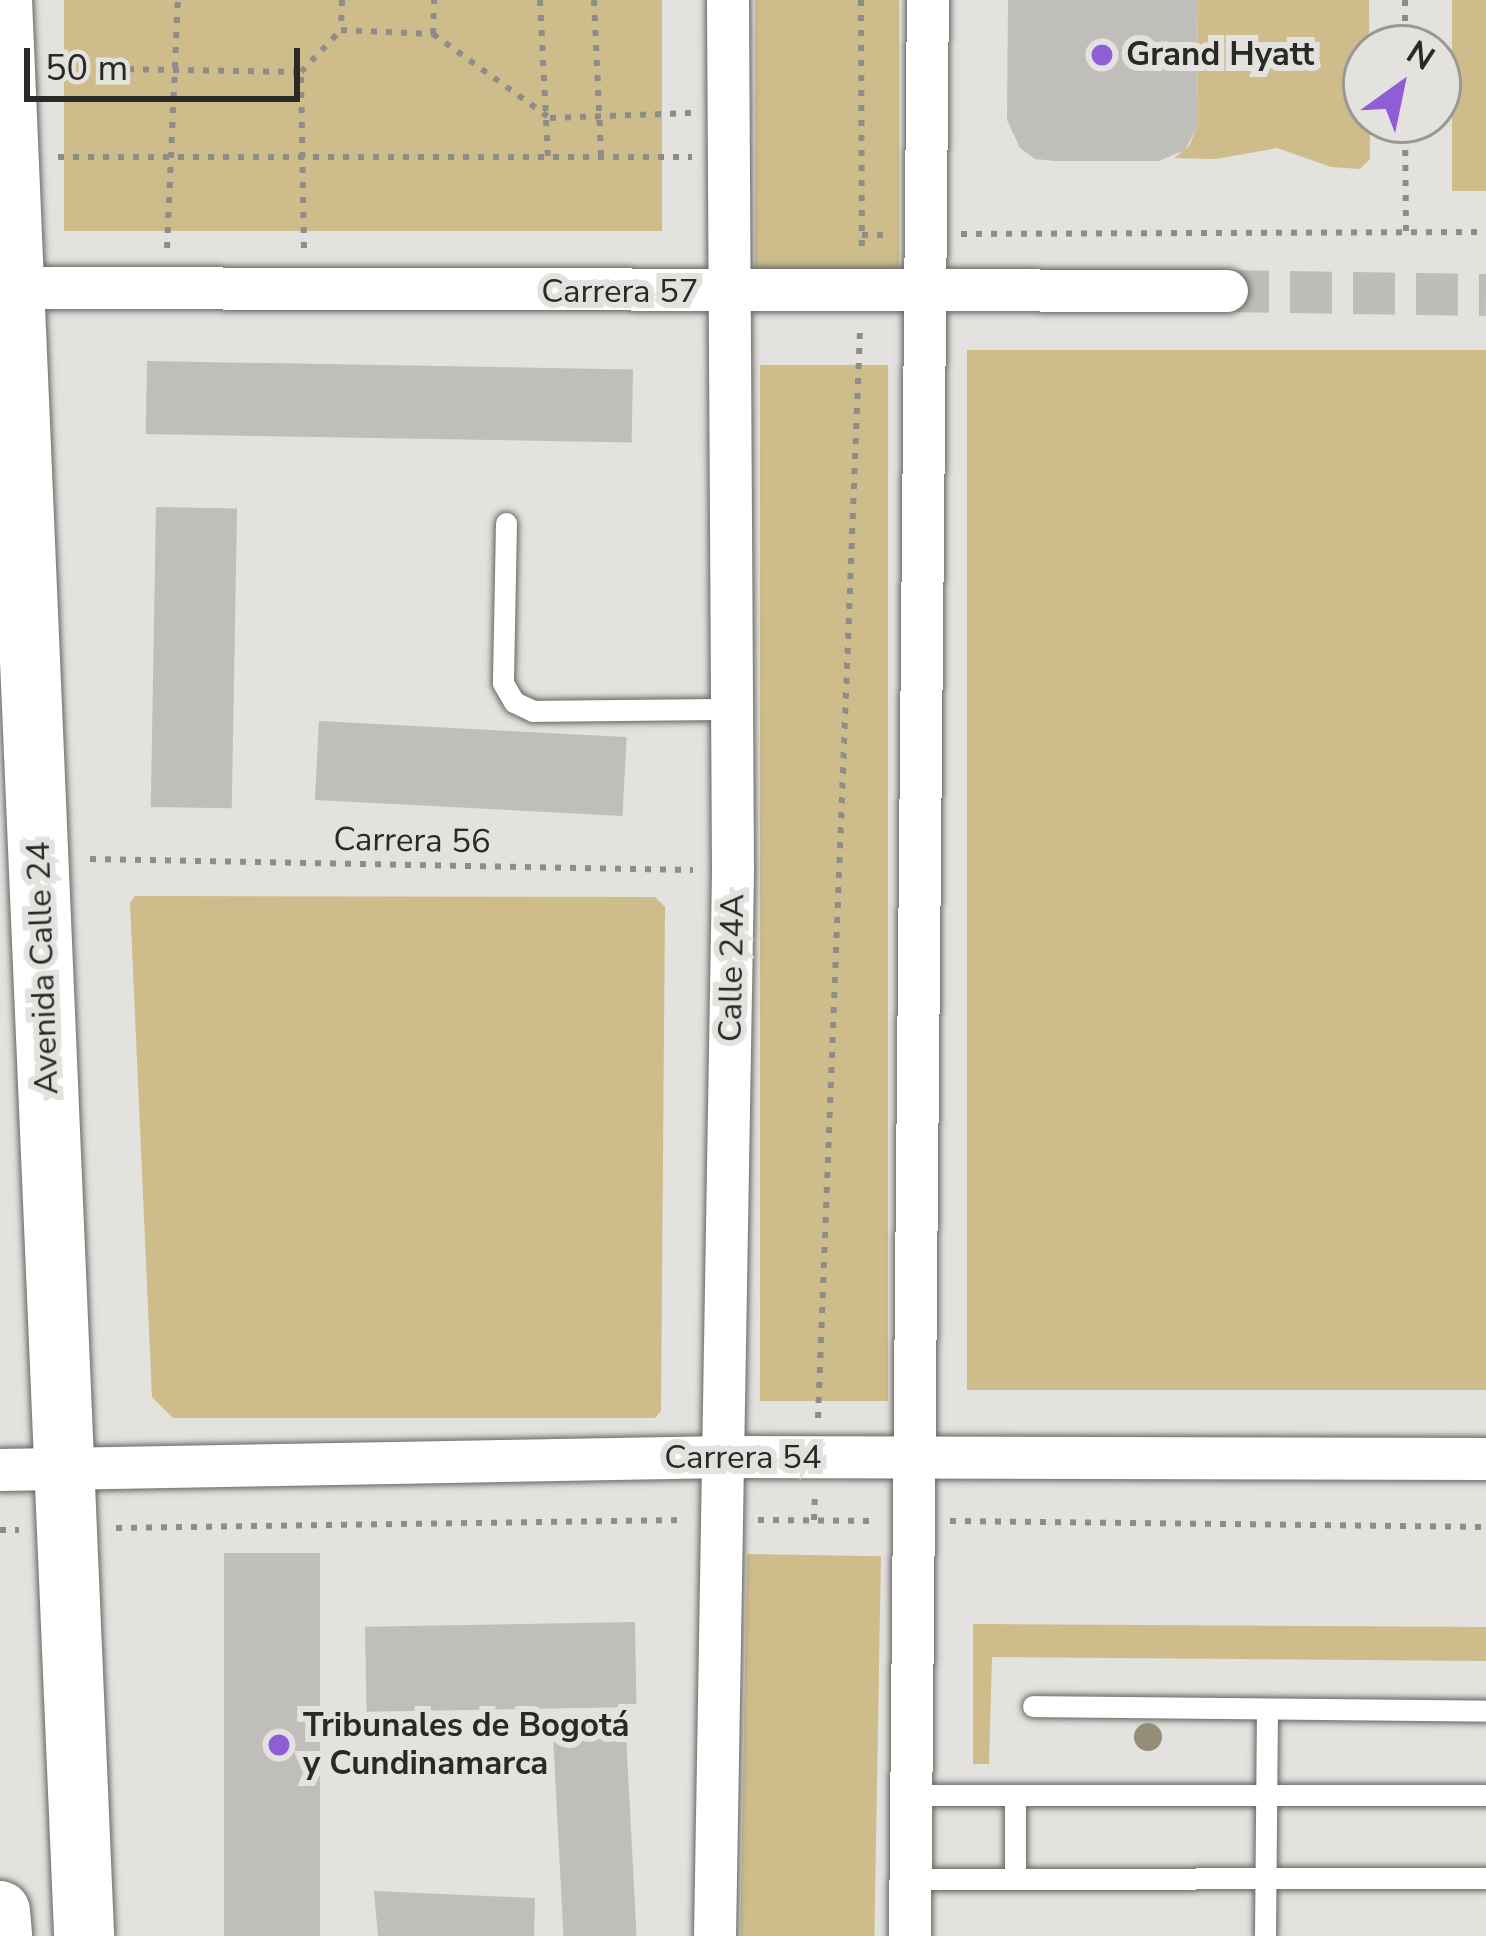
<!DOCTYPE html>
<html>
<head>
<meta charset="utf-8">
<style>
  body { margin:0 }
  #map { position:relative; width:1486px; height:1936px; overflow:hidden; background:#e3e2de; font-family:"Nunito Sans",sans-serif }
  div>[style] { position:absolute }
  .green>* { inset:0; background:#cebd8b; transform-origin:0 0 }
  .building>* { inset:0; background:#c0bebb; transform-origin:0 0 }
  .street-tunnel>* { height:42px; margin-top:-21px; transform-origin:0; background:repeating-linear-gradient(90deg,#bebdba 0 42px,transparent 0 63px) }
  .path>* { height:6px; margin-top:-3px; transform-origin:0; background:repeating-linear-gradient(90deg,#8e8d8a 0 6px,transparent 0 15px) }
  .roads { filter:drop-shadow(0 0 3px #676663) drop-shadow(0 0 3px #676663) }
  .lane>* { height:21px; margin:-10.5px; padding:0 10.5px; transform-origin:10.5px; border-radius:10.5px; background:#fff }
  .street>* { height:42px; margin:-21px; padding:0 21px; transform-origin:21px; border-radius:21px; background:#fff }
  .secondary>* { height:60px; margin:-30px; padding:0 30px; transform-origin:30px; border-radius:30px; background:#fff }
  .trees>* { width:28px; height:28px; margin:-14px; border-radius:50%; background:#958e77 }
  .dots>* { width:33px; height:33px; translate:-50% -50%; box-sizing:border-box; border:6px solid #e3e2de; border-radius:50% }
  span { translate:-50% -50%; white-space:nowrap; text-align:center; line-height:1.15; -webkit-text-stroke:12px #e3e2de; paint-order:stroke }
  .poi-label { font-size:33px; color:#2a2928; font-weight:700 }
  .left { translate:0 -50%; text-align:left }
  .street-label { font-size:33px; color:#2a2928 }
  .north { position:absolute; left:1342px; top:24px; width:120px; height:120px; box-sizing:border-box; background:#e3e2de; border:3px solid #999895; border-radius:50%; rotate:33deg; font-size:33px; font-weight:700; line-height:48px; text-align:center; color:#2a2928 }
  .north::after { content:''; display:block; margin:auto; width:42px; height:54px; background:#915dd6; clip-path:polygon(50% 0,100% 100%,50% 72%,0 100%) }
  .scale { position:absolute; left:24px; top:48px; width:276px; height:54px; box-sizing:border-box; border:6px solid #2a2928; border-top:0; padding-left:15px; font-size:36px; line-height:42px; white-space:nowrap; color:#2a2928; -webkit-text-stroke:9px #e3e2de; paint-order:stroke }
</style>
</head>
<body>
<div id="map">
  <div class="green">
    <i style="left:64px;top:0;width:598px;height:231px"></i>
    <i style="left:755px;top:0;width:144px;height:273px"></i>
    <i style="clip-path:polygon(1198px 0,1369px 0,1370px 159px,1360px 169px,1331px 167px,1277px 148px,1216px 159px,1174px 158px,1189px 146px,1197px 127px)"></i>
    <i style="left:1452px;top:0;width:34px;height:191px"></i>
    <i style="left:967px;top:350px;width:519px;height:1040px"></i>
    <i style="left:760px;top:365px;width:128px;height:1036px"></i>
    <i style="clip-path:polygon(135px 896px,655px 897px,665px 907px,661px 1411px,655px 1418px,173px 1418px,152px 1397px,130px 903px)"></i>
    <i style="left:747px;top:1554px;width:134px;height:382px;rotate:1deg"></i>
    <i style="clip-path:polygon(973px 1624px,1486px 1627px,1486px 1661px,992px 1657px,989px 1764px,973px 1764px)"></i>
  </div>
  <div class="building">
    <i style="clip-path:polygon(1008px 0,1198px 0,1197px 127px,1185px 150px,1159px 161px,1055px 161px,1035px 159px,1020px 148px,1007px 120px)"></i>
    <i style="left:147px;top:361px;width:486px;height:73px;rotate:1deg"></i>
    <i style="left:156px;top:507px;width:81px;height:300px;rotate:1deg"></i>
    <i style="left:319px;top:721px;width:308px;height:79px;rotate:3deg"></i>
    <i style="left:224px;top:1553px;width:96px;height:383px"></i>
    <i style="left:635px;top:1622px;width:85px;height:270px;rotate:89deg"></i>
    <i style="left:625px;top:1715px;width:221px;height:73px;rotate:87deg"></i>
    <i style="clip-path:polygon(374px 1891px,535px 1898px,534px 1936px,378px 1936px)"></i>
  </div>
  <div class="street-tunnel">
    <i style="left:1227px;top:291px;width:259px;rotate:0.9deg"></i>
  </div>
  <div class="path">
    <i style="left:342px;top:0;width:30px;rotate:92deg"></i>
    <i style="left:341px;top:30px;width:92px;rotate:2.5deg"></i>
    <i style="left:433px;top:34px;width:34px;rotate:-88deg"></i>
    <i style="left:540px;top:0;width:156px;rotate:87.1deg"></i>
    <i style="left:594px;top:0;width:155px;rotate:87.4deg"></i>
    <i style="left:861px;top:0;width:254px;rotate:89.8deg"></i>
    <i style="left:1405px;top:0;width:48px;rotate:90deg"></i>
    <i style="left:433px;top:34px;width:144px;rotate:35.7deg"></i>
    <i style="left:550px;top:118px;width:141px;rotate:-2deg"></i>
    <i style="left:53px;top:68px;width:248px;rotate:0.9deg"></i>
    <i style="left:1405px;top:120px;width:113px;rotate:89.5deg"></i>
    <i style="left:58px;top:157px;width:634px"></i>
    <i style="left:961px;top:234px;width:525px;rotate:-0.22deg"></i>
    <i style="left:862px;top:235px;width:26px"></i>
    <i style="left:167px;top:248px;width:248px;rotate:-87.5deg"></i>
    <i style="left:304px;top:248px;width:176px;rotate:-91deg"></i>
    <i style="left:301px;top:72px;width:58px;rotate:-46.4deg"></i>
    <i style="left:90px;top:859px;width:603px;rotate:1.05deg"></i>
    <i style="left:818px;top:1418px;width:1091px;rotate:-87.79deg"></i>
    <i style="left:758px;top:1520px;width:118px;rotate:0.5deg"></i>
    <i style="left:814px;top:1520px;width:23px;rotate:-88deg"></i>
    <i style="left:950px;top:1521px;width:536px;rotate:0.64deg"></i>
    <i style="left:116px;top:1528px;width:568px;rotate:-0.81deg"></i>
    <i style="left:0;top:1530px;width:19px"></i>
  </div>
  <div class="roads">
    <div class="lane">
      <i style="left:506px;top:523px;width:160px;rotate:91.1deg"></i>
      <i style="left:503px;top:683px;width:22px;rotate:60deg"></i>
      <i style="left:514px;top:702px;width:21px;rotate:25deg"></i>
      <i style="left:533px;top:711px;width:200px;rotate:-0.6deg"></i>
      <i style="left:1033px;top:1706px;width:453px;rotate:0.6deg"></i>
      <i style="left:910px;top:1795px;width:576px"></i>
      <i style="left:1015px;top:1798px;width:81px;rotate:90deg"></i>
      <i style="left:910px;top:1879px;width:576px;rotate:-0.1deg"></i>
      <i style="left:1265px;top:1936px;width:227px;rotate:-89.5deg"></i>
    </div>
    <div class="street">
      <i style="left:14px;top:288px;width:1213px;rotate:0.14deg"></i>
      <i style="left:0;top:1470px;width:727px;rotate:-1.02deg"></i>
      <i style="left:727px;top:1457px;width:759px;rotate:0.15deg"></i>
      <i style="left:715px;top:1936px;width:1065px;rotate:-89.03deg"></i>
      <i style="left:733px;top:871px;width:871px;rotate:-90.33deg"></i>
      <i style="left:910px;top:1936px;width:1936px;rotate:-89.47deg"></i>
    </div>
    <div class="secondary">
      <i style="left:2px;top:0;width:1938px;rotate:87.57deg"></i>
      <i style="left:0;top:1911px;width:25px;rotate:85deg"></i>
    </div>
  </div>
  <div class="trees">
    <i style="left:1148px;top:1737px"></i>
  </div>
  <div class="dots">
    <i style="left:1102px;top:55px;background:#915dd6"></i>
    <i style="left:279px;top:1745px;background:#915dd6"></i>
  </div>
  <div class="poi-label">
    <span class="left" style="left:1126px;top:55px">Grand Hyatt</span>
    <span class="left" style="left:303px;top:1745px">Tribunales de Bogotá<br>y Cundinamarca</span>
  </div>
  <div class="street-label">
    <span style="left:620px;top:292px">Carrera 57</span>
    <span style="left:412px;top:841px;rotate:1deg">Carrera 56</span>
    <span style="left:43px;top:968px;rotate:-92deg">Avenida Calle 24</span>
    <span style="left:732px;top:968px;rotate:-89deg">Calle 24A</span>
    <span style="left:743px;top:1458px">Carrera 54</span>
  </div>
  <div class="north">N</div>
  <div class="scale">50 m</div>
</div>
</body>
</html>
